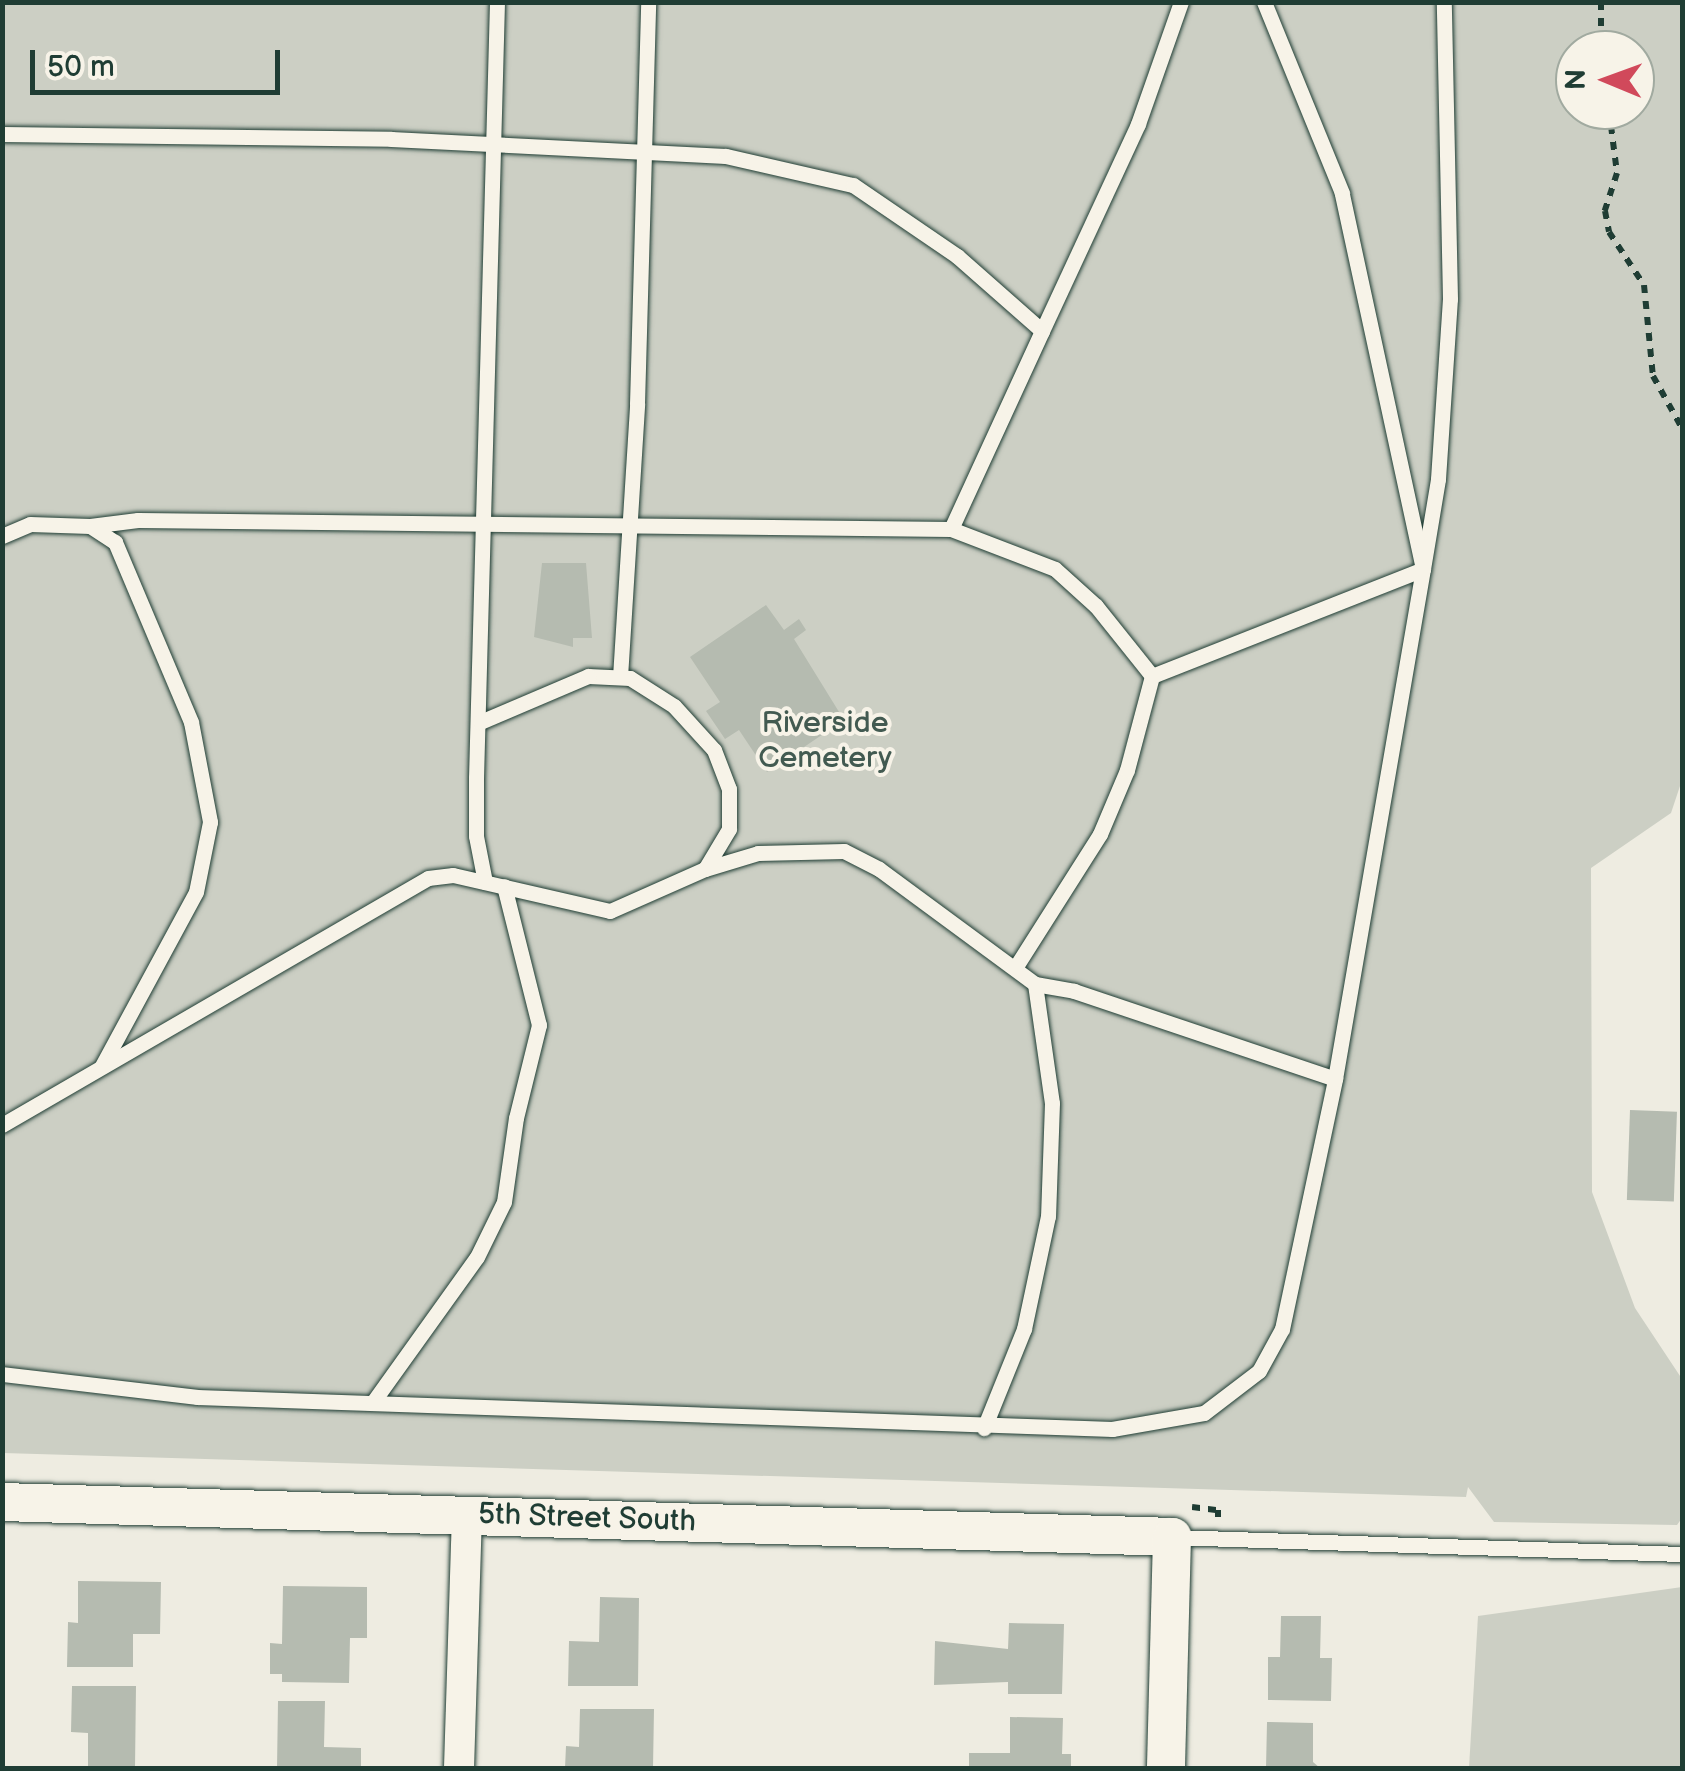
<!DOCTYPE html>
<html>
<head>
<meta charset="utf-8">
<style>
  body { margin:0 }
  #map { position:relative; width:1685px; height:1771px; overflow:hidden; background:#eeece1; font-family:"Balsamiq Sans",sans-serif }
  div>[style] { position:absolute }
  .green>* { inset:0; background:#cccfc4 }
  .building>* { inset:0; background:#b5bbb0; transform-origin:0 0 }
  .path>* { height:6px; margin-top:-3px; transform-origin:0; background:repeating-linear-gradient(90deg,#1f3d34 0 8px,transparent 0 16px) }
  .roads { filter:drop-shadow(0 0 2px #1f3d34) drop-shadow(0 0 2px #1f3d34) }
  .service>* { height:15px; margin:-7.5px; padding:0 7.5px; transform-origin:7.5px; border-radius:7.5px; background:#f7f3e8 }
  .minor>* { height:30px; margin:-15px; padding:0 15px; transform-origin:15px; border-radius:15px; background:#f7f3e8 }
  .tertiary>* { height:38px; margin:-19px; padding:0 19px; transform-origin:19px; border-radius:19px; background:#f7f3e8 }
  span { translate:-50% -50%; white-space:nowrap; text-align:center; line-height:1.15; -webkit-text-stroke:8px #f7f3e8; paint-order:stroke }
  .park-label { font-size:30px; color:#425a51 }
  .street-label { font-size:30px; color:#1f3d34 }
  .frame { position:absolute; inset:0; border:5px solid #1f3d34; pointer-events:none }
  .north { position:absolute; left:1555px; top:30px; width:100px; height:100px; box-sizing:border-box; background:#f7f3e8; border:2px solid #a1aaa0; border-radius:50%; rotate:271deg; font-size:28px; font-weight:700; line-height:40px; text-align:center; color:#1f3d34 }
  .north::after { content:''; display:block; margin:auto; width:35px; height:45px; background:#d1495b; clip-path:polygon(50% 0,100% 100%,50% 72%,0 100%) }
  .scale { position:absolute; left:30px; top:50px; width:250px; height:45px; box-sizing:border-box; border:5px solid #1f3d34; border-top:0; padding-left:12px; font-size:30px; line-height:35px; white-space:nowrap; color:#1f3d34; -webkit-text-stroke:8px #f7f3e8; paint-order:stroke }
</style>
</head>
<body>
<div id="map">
  <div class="green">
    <i style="clip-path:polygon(evenodd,3px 3px,1682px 3px,1682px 780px,1671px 813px,1591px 868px,1592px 1192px,1635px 1308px,1682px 1379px,1682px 1518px,1677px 1525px,1494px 1522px,1468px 1487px,1466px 1497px,3px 1453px,3px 3px,1575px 50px,1635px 50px,1635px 110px,1575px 110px,1575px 50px)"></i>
    <i style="clip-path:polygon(1682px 1587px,1682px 1768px,1469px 1768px,1478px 1616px)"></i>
  </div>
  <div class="building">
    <i style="clip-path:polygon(542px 563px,586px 563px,592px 638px,573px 638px,573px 647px,534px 637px)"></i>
    <i style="clip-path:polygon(766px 605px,784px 630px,799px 619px,806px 630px,794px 639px,844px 720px,767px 772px,739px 730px,725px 739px,706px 711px,720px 702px,690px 657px)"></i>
    <i style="left:1630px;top:1110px;width:47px;height:90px;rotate:2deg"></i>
    <i style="clip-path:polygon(78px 1581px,161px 1582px,160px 1634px,133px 1634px,133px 1667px,67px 1667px,68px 1622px,78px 1623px)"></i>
    <i style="clip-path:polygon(283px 1586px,367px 1587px,367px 1638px,350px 1638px,349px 1683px,282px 1682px,282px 1674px,270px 1674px,270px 1643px,282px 1644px)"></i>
    <i style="clip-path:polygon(600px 1597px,639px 1598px,638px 1686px,568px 1686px,569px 1641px,599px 1642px)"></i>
    <i style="clip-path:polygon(1281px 1616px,1321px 1616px,1320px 1658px,1332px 1658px,1331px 1701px,1268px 1700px,1268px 1657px,1280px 1657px)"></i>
    <i style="clip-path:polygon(1009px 1623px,1064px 1624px,1062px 1694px,1008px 1694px,1008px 1682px,934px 1685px,935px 1641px,1008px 1649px)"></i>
    <i style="clip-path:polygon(72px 1686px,136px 1686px,135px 1768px,88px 1768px,88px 1733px,71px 1732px)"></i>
    <i style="clip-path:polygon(278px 1701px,325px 1701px,324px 1747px,361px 1748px,361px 1768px,277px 1768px)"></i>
    <i style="clip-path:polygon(580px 1709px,654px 1709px,653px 1768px,565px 1768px,566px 1746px,579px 1747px)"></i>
    <i style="clip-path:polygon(1010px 1717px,1063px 1718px,1062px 1754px,1071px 1754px,1071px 1768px,969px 1768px,969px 1753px,1010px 1753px)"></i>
    <i style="clip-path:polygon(1267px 1722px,1313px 1723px,1313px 1762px,1320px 1768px,1266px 1768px)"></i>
  </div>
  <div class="path">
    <i style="left:1601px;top:2px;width:48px;rotate:90deg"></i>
    <i style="left:1609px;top:110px;width:64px;rotate:82.8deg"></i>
    <i style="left:1617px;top:173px;width:40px;rotate:108deg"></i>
    <i style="left:1605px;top:211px;width:21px;rotate:79deg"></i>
    <i style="left:1609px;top:232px;width:64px;rotate:56.6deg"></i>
    <i style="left:1644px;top:285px;width:91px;rotate:84.4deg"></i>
    <i style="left:1653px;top:376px;width:60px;rotate:60.9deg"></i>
    <i style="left:1192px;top:1507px;width:26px;rotate:7deg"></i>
    <i style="left:1218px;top:1510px;width:7px;rotate:90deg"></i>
  </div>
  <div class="roads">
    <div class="service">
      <i style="left:2px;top:134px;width:389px;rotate:0.7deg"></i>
      <i style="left:391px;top:139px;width:335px;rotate:2.9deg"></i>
      <i style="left:726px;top:156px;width:130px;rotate:12.9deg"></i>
      <i style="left:853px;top:185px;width:126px;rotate:34.3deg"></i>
      <i style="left:957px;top:256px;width:113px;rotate:41.4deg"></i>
      <i style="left:1042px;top:331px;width:218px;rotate:114.7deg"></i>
      <i style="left:1042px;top:331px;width:228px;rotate:-65.1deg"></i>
      <i style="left:1138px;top:124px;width:129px;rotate:-70.6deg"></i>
      <i style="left:90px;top:526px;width:48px;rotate:-7.1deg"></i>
      <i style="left:138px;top:520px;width:813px;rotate:0.63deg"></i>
      <i style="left:951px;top:529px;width:111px;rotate:21deg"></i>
      <i style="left:1055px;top:569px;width:55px;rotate:42.1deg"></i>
      <i style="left:1096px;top:606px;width:90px;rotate:51.3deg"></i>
      <i style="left:2px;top:536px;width:30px;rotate:-23deg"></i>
      <i style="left:30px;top:524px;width:60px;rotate:1.9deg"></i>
      <i style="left:90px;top:526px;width:30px;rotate:33deg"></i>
      <i style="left:115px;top:542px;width:195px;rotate:67.1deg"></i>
      <i style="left:191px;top:722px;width:102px;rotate:79.2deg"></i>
      <i style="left:210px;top:822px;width:71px;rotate:101.3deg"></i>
      <i style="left:196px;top:892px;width:198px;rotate:118.4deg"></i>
      <i style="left:620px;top:677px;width:274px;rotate:-86.4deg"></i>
      <i style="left:637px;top:404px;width:402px;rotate:-88.4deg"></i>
      <i style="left:705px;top:869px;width:55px;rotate:-16.8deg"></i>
      <i style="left:758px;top:853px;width:86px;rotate:-1.3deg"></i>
      <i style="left:844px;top:851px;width:39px;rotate:27deg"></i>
      <i style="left:879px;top:869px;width:194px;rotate:36.4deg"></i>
      <i style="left:1035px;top:984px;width:120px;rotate:81.9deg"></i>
      <i style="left:1052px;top:1103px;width:113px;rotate:92deg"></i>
      <i style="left:1048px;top:1216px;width:116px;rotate:102deg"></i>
      <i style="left:1024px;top:1329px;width:107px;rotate:112deg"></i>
      <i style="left:485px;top:882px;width:47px;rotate:-101.1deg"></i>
      <i style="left:476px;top:836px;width:58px;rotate:-90deg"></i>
      <i style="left:476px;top:778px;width:776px;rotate:-88.45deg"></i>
      <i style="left:1015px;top:968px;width:159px;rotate:-57.6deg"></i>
      <i style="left:1100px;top:834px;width:69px;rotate:-67.1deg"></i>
      <i style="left:1127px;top:770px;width:97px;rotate:-75.1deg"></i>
      <i style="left:1152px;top:676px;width:291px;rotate:-21.5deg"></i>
      <i style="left:1423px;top:569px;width:91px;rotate:-80.5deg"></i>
      <i style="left:1438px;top:479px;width:180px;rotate:-86.2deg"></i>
      <i style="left:1450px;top:299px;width:297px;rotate:-91.2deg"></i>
      <i style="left:1035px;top:984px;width:40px;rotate:10deg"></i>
      <i style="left:1074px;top:991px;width:275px;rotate:18.6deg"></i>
      <i style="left:2px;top:1125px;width:492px;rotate:-30.1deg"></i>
      <i style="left:428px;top:878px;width:25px;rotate:-7deg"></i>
      <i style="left:453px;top:875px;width:161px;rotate:12.9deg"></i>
      <i style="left:610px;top:911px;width:104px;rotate:-23.9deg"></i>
      <i style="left:705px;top:869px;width:47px;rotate:-59deg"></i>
      <i style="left:729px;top:829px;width:40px;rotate:-90deg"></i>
      <i style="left:729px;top:789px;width:42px;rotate:-111deg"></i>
      <i style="left:714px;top:750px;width:59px;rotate:-132.3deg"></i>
      <i style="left:674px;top:706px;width:52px;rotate:-147.5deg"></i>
      <i style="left:630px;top:678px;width:42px;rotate:-177.3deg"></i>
      <i style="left:588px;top:676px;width:117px;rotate:156.9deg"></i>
      <i style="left:2px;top:1374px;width:196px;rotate:6.7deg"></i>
      <i style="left:197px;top:1397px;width:916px;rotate:2deg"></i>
      <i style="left:1112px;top:1429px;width:93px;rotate:-9.9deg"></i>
      <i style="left:1204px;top:1413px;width:69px;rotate:-37.4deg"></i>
      <i style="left:1259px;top:1371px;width:48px;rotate:-61.3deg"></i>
      <i style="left:1282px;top:1329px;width:256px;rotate:-78deg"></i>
      <i style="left:1335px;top:1079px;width:518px;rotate:-80.21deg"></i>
      <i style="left:1423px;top:569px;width:385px;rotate:-102.2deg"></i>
      <i style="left:1342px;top:193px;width:206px;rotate:-112.2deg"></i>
      <i style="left:373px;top:1402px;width:178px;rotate:-54.4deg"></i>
      <i style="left:477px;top:1257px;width:61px;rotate:-63.9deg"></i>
      <i style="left:504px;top:1202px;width:85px;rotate:-81.9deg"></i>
      <i style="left:516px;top:1118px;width:96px;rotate:-76.1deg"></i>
      <i style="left:539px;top:1025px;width:143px;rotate:-104.1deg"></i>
      <i style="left:1172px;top:1537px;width:510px;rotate:1.91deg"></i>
    </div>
    <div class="minor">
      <i style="left:459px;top:1768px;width:254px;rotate:-88.2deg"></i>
    </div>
    <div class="tertiary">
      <i style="left:2px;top:1502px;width:1171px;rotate:1.71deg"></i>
      <i style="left:1172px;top:1537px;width:231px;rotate:91.5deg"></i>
    </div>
  </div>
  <div class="park-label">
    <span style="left:825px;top:740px">Riverside<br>Cemetery</span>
  </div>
  <div class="street-label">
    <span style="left:587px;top:1518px;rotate:2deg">5th Street South</span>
  </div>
  <div class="frame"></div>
  <div class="north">N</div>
  <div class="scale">50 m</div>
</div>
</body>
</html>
